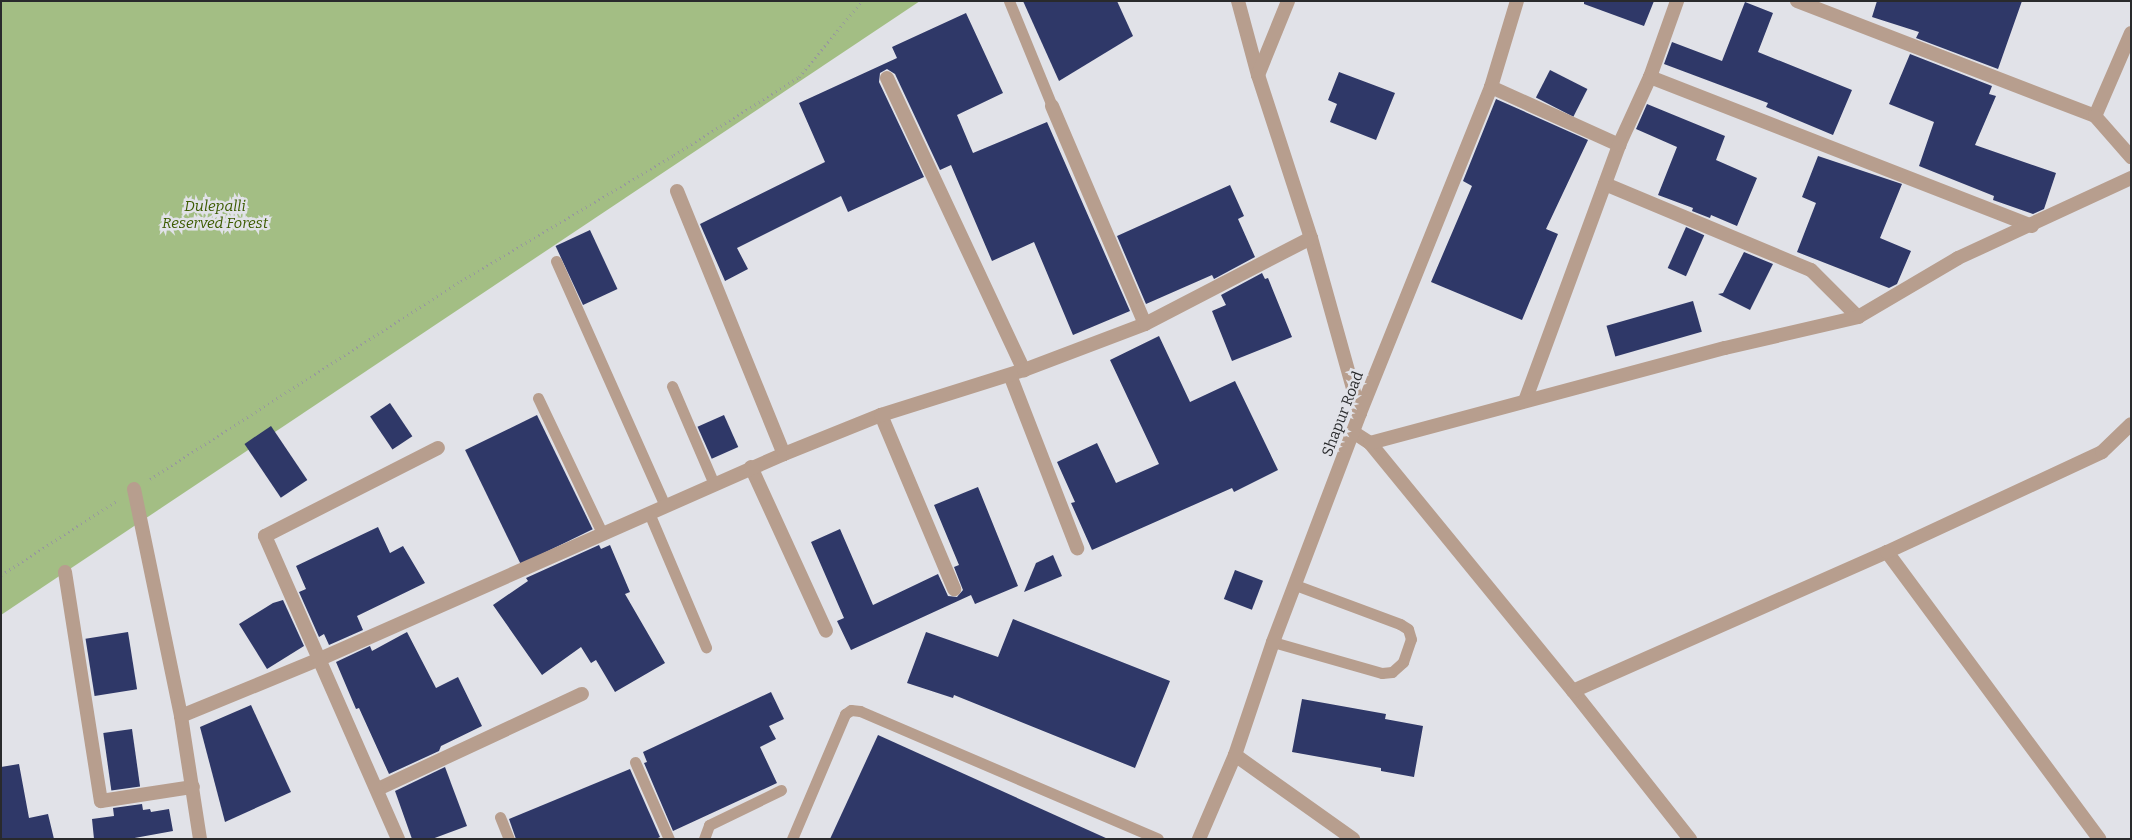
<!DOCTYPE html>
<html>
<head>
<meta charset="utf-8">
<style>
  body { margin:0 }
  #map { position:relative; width:2132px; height:840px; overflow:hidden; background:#e1e2e8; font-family:Bitter,serif }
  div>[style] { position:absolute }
  .forest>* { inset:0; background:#a3be84 }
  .building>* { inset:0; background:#2f3868; transform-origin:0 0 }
  .path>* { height:3px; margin-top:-1.5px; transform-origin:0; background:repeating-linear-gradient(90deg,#98999d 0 1px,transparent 0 5px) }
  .service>* { height:11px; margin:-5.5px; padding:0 5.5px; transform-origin:5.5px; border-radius:5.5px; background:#b79e8e }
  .minor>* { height:14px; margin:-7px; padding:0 7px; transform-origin:7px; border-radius:7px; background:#b79e8e }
  .tertiary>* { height:14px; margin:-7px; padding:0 7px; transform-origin:7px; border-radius:7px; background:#b79e8e }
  span { translate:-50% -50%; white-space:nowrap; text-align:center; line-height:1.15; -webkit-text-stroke:5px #e1e2e8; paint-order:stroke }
  .park-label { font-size:15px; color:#3c5b00; font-style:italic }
  .street-label { font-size:15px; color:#292a2c }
  .frame { position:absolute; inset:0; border:2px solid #292a2c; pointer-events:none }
</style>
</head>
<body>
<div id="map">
  <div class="forest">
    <i style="clip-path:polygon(1px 1px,920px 1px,1px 615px)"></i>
  </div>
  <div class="building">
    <i style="clip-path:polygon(1023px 1px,1117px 1px,1133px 36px,1059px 81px)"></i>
    <i style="clip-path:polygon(1584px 1px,1654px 1px,1644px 26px,1584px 4px)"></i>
    <i style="clip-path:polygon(1877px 1px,2022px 1px,1998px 69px,1916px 38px,1919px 32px,1872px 17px)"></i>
    <i style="clip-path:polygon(1745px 2px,1773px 13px,1758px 52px,1852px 90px,1833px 135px,1766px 107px,1768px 103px,1664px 64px,1672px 42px,1722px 61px)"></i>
    <i style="clip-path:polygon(966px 13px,1003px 93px,957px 115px,973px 153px,1047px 122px,1130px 311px,1073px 335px,1034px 242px,992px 261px,951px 165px,940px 170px,895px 74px,887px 69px,880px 73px,879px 82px,924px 177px,848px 212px,841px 196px,737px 248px,748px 269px,725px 281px,700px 224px,825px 162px,799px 103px,897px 58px,892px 47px)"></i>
    <i style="clip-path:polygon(1910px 54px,1992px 86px,1989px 94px,1996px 96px,1975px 145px,2056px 173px,2044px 209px,2033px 214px,1993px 200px,1994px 196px,1919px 166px,1934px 122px,1889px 104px)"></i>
    <i style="left:1550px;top:70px;width:42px;height:31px;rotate:27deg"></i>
    <i style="clip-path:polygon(1339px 72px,1395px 93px,1376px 140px,1330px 122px,1337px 104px,1328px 100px)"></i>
    <i style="clip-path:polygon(1496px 99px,1588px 140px,1546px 229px,1558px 234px,1522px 320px,1431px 282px,1472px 186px,1463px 181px)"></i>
    <i style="clip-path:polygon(1647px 104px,1725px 136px,1716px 160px,1757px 178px,1737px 226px,1711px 215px,1710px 218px,1692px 211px,1693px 208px,1658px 195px,1677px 147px,1636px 129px)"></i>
    <i style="clip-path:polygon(1818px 156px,1902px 184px,1880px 238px,1911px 251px,1897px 284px,1889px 288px,1797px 252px,1816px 203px,1802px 197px)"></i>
    <i style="clip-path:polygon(1230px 185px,1244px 216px,1238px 219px,1255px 257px,1214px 279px,1212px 275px,1146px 304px,1117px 236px)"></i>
    <i style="left:1686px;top:227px;width:20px;height:45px;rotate:24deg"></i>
    <i style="left:590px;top:230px;width:65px;height:38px;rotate:65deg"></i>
    <i style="clip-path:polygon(1744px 252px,1773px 264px,1750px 310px,1718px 294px,1723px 293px)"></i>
    <i style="clip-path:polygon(1262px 273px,1265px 279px,1268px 278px,1292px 337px,1232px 361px,1212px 311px,1226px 305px,1221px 295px)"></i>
    <i style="left:1693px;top:301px;width:32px;height:90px;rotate:74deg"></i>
    <i style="clip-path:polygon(1159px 336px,1190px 402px,1235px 381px,1278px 470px,1234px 492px,1232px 488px,1092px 550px,1071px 503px,1075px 502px,1057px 462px,1097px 443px,1116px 483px,1159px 464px,1110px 360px)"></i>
    <i style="left:390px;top:403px;width:40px;height:24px;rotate:56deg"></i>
    <i style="left:537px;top:415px;width:127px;height:80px;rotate:64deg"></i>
    <i style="left:724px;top:415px;width:35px;height:29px;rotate:66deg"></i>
    <i style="left:271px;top:426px;width:65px;height:32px;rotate:56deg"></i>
    <i style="clip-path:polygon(978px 487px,1018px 586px,975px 604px,971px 595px,851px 650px,837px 621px,844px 618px,811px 542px,840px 529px,873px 605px,938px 574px,948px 596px,957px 597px,963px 590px,954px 567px,959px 565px,934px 505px)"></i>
    <i style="clip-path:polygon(378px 527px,390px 553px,403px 546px,425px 583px,357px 616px,363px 630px,329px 645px,324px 634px,319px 637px,299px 592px,306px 589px,296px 566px)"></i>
    <i style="clip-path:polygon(599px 545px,601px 549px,610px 545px,630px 592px,625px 594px,665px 663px,615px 692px,596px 660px,591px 663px,581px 647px,542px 675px,493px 605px,528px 581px,526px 578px)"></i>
    <i style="clip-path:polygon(1053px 555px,1062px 576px,1024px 592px,1036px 563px)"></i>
    <i style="left:1235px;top:570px;width:30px;height:31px;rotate:21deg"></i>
    <i style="clip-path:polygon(283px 600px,304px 646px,267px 669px,239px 624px,273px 603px)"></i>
    <i style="clip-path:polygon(1013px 619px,1170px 681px,1135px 768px,954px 695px,953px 698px,907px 683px,926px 632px,998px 657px)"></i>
    <i style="left:128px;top:632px;width:58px;height:43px;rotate:81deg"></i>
    <i style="clip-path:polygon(407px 632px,436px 688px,458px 677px,482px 726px,441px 746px,439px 751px,389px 774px,359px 708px,356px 709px,336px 662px,370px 646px,372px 651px)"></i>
    <i style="clip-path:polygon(771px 692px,784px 719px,769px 726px,776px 739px,760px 747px,777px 783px,673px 831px,644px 763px,647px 762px,643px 752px)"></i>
    <i style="clip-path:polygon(1302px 699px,1386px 714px,1385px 719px,1423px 726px,1414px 777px,1381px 771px,1381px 768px,1292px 752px)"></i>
    <i style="clip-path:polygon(251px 705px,291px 792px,225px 822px,200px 727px)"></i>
    <i style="left:132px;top:729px;width:58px;height:29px;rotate:82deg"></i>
    <i style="clip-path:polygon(878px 735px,1108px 839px,830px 839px)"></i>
    <i style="clip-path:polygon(19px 764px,29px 818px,48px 814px,54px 839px,1px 839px,1px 767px)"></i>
    <i style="clip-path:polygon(445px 767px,467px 826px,432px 839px,412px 839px,395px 791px)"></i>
    <i style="clip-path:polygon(630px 769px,660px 837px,656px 839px,516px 839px,509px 819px)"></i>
    <i style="clip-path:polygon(142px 804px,143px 810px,150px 809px,151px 812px,169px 809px,173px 831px,129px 839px,94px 839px,92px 819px,114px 816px,113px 808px)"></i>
  </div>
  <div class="path">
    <i style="left:150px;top:479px;width:369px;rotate:-32.5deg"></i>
    <i style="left:461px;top:281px;width:247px;rotate:-30.6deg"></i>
    <i style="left:674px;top:155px;width:147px;rotate:-32deg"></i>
    <i style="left:799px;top:77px;width:99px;rotate:-50.3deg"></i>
    <i style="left:1px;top:575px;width:139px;rotate:-32.7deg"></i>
  </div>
  <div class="service">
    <i style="left:1009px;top:1px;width:113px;rotate:67.7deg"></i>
    <i style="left:556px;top:261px;width:268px;rotate:66deg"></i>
    <i style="left:672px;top:386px;width:107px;rotate:66.8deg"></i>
    <i style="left:538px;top:398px;width:149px;rotate:64.6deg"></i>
    <i style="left:649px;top:513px;width:146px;rotate:67deg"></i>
    <i style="left:1273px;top:642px;width:113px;rotate:15.9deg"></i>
    <i style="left:1382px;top:673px;width:10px;rotate:-6deg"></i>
    <i style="left:1392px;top:672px;width:15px;rotate:-42deg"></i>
    <i style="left:1403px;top:662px;width:24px;rotate:-71deg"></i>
    <i style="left:1411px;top:639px;width:10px;rotate:-107deg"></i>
    <i style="left:1408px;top:629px;width:9px;rotate:-148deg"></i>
    <i style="left:1400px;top:624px;width:112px;rotate:-159.6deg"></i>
    <i style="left:635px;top:762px;width:84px;rotate:66.2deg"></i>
    <i style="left:500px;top:817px;width:24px;rotate:68deg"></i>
    <i style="left:704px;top:839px;width:15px;rotate:-70deg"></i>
    <i style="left:709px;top:825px;width:80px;rotate:-25.9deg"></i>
    <i style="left:792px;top:839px;width:136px;rotate:-67deg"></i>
    <i style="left:845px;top:714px;width:7px;rotate:-34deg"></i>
    <i style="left:851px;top:710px;width:9px;rotate:6deg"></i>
    <i style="left:860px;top:711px;width:324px;rotate:23.2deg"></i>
  </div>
  <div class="minor">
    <i style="left:1238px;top:1px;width:77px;rotate:74.9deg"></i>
    <i style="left:1258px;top:75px;width:171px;rotate:72deg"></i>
    <i style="left:1311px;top:238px;width:182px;rotate:74.4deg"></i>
    <i style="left:1797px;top:1px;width:319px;rotate:21.1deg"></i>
    <i style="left:2131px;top:33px;width:90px;rotate:113.4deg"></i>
    <i style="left:2095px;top:116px;width:55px;rotate:48.7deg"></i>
    <i style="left:1258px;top:75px;width:80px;rotate:-67.9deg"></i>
    <i style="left:1650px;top:77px;width:410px;rotate:21.3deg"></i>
    <i style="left:887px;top:78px;width:323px;rotate:64.9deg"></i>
    <i style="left:1491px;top:87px;width:141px;rotate:24.4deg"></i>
    <i style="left:1052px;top:106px;width:237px;rotate:66.9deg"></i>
    <i style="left:1605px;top:184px;width:223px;rotate:22.7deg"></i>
    <i style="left:1811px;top:270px;width:66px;rotate:45deg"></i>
    <i style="left:1858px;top:317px;width:116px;rotate:-30.5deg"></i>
    <i style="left:1958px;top:258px;width:191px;rotate:-24.8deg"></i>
    <i style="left:677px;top:191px;width:284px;rotate:67.9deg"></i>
    <i style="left:1010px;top:375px;width:186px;rotate:68.8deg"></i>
    <i style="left:1525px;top:401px;width:273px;rotate:-69.8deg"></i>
    <i style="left:1619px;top:145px;width:75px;rotate:-65.5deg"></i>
    <i style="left:1650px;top:77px;width:81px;rotate:-70.4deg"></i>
    <i style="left:881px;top:415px;width:189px;rotate:67.2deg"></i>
    <i style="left:1353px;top:432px;width:20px;rotate:33deg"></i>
    <i style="left:1370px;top:443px;width:320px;rotate:50.7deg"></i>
    <i style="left:1573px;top:691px;width:189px;rotate:51.7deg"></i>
    <i style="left:1370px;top:443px;width:367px;rotate:-15deg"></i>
    <i style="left:1725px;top:348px;width:137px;rotate:-13.1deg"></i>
    <i style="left:751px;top:467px;width:180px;rotate:65.4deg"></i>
    <i style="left:134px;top:489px;width:232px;rotate:78.3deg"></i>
    <i style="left:1887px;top:552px;width:357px;rotate:53.5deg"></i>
    <i style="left:65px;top:572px;width:232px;rotate:81.1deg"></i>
    <i style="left:101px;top:801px;width:93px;rotate:-8.7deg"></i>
    <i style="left:1573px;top:691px;width:343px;rotate:-23.9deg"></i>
    <i style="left:1887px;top:552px;width:237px;rotate:-24.9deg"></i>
    <i style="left:2102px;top:452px;width:40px;rotate:-44deg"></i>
    <i style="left:1235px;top:755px;width:145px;rotate:35.4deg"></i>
    <i style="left:378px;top:789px;width:225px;rotate:-25deg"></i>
    <i style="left:200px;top:839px;width:124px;rotate:-98.8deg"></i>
    <i style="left:181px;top:716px;width:150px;rotate:-22.3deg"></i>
    <i style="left:320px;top:659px;width:507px;rotate:-23.84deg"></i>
    <i style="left:784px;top:454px;width:105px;rotate:-21.9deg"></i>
    <i style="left:881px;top:415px;width:150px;rotate:-17.5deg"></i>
    <i style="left:1024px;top:370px;width:129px;rotate:-20.8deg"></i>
    <i style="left:1145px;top:324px;width:187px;rotate:-27.4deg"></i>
    <i style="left:398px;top:839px;width:331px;rotate:-113.7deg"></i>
    <i style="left:265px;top:536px;width:194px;rotate:-27deg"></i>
  </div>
  <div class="tertiary">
    <i style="left:1199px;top:839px;width:91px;rotate:-66.8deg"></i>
    <i style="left:1235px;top:755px;width:119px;rotate:-71.4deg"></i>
    <i style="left:1273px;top:642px;width:245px;rotate:-69.2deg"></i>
    <i style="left:1360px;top:413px;width:351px;rotate:-68.1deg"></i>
    <i style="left:1491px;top:87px;width:90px;rotate:-73.2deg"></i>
  </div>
  <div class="park-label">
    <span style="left:215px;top:215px">Dulepalli<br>Reserved Forest</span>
  </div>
  <div class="street-label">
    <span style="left:1343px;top:414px;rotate:-69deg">Shapur Road</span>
  </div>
  <div class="frame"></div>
</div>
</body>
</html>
